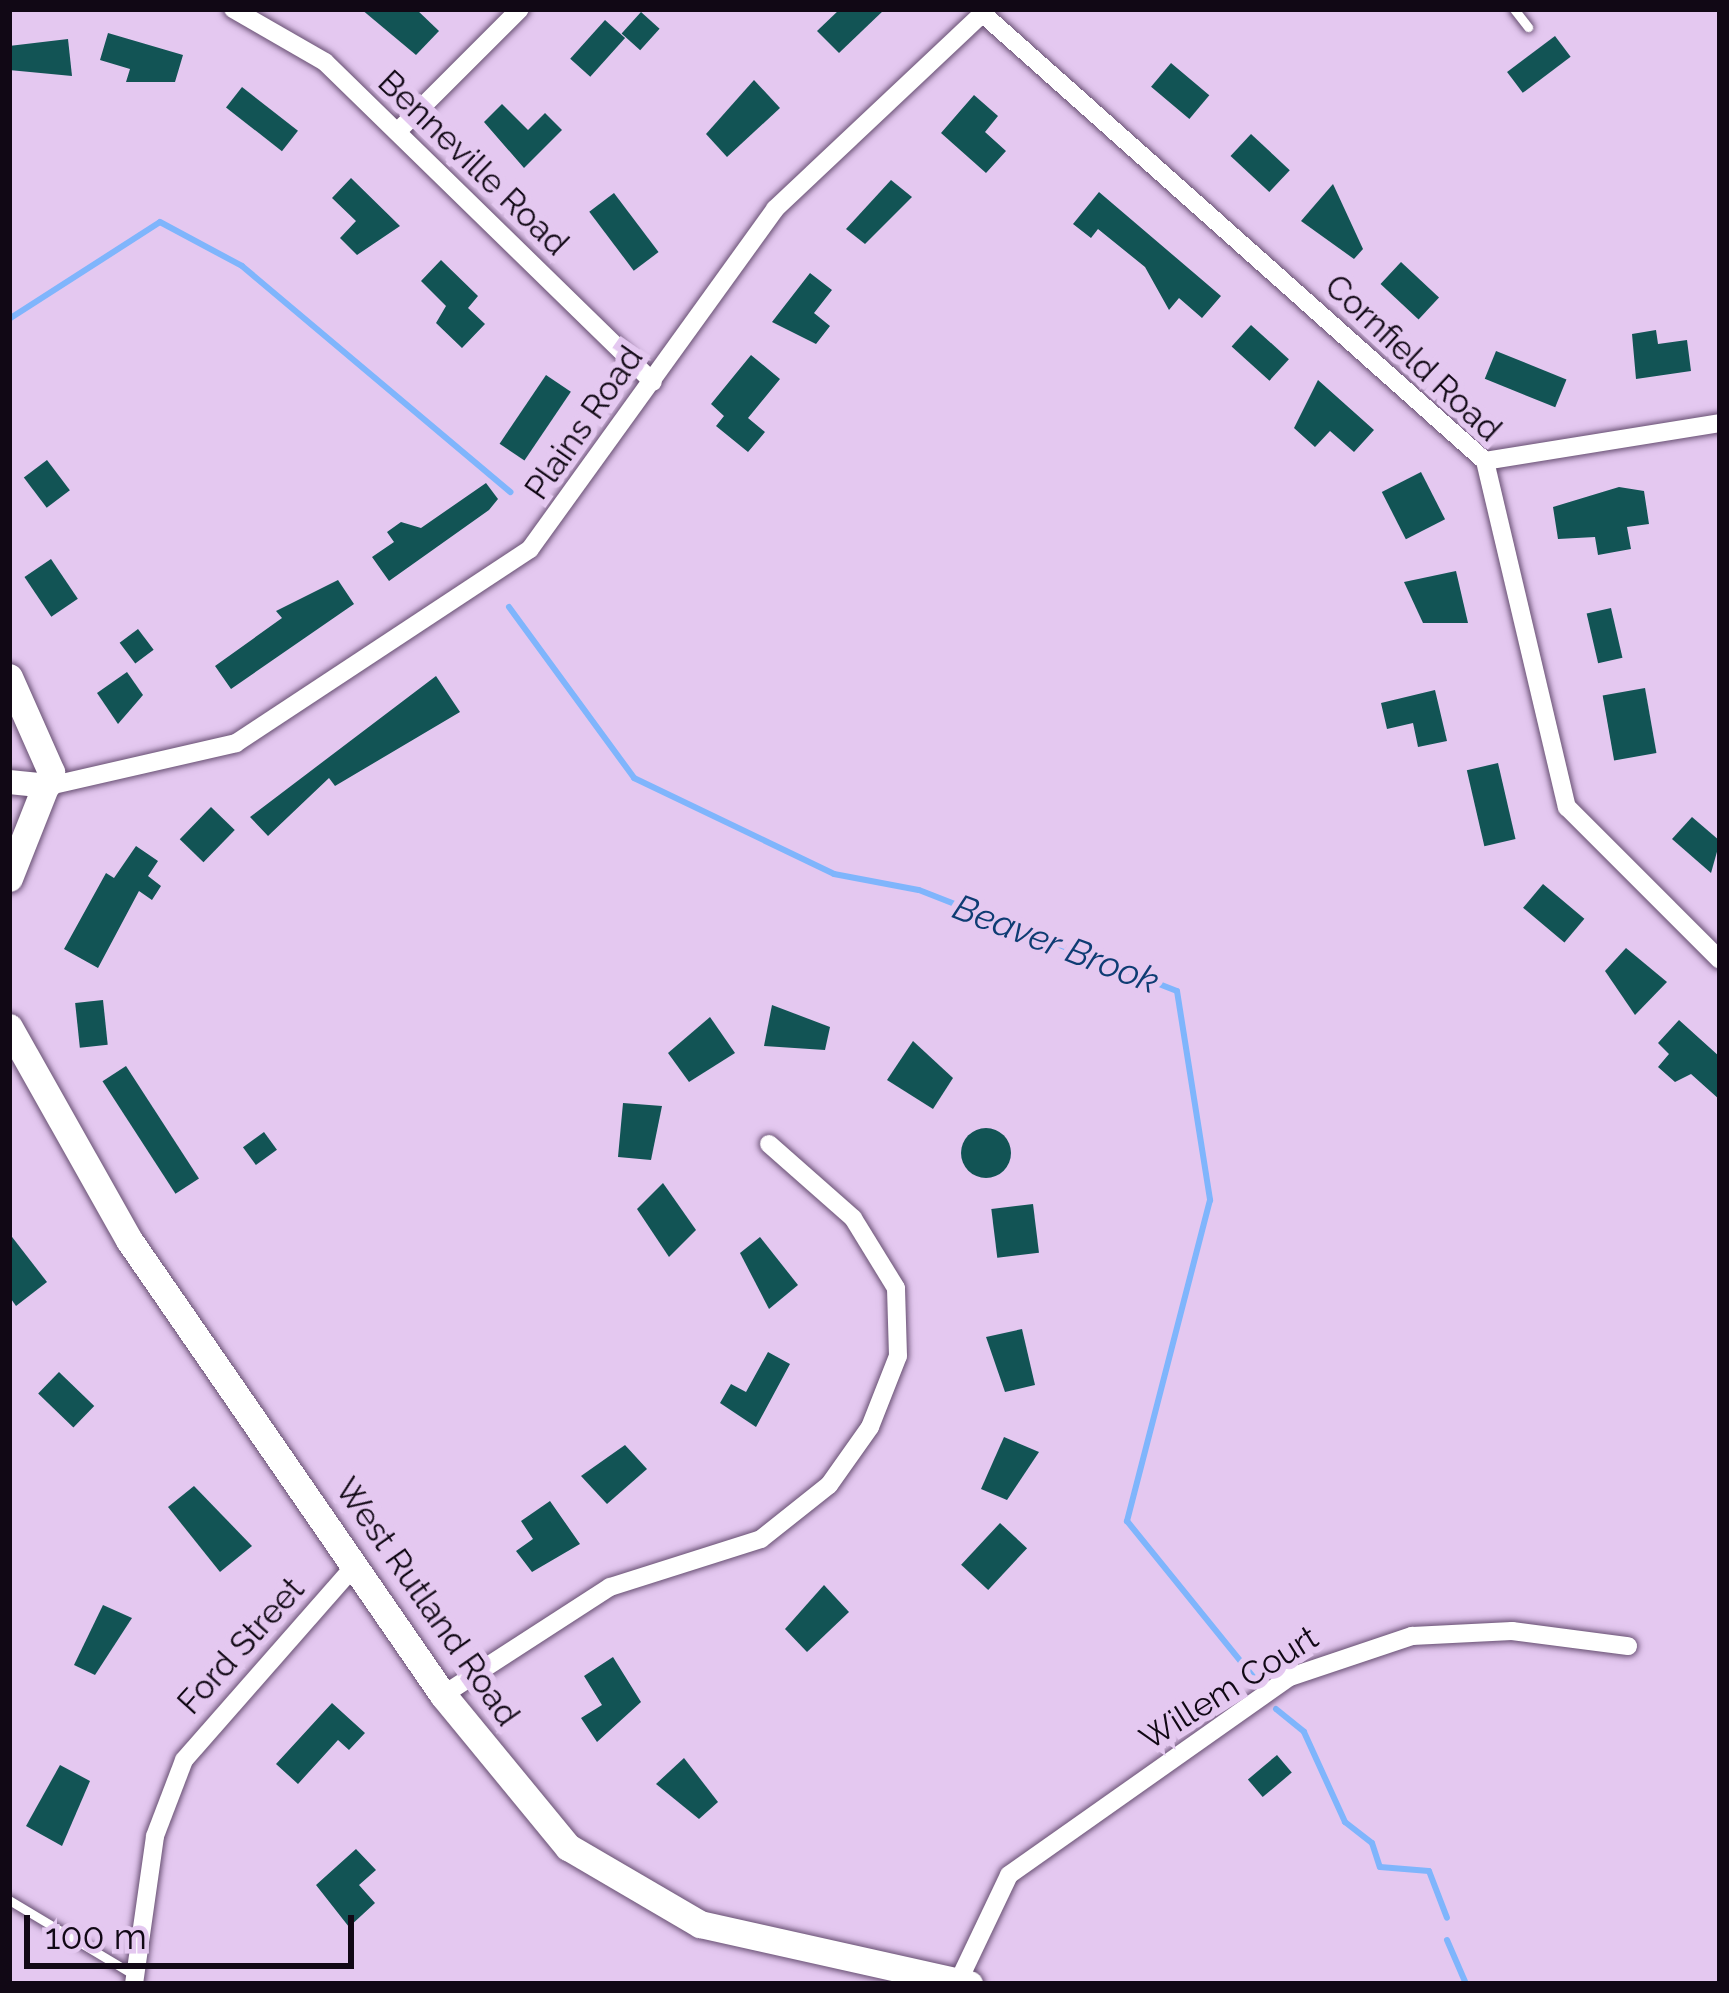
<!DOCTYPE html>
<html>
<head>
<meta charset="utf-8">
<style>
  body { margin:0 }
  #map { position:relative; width:1729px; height:1993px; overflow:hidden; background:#e4c8f0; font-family:Raleway,sans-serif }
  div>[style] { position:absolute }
  .stream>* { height:6px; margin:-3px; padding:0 3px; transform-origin:3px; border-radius:3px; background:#7fb5fc }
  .building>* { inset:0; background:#125455; transform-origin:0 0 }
  .round { border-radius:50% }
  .roads { filter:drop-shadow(0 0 3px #664e71) drop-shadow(0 0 3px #664e71) }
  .service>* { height:9px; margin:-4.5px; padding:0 4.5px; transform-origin:4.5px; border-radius:4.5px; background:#fff }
  .minor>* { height:18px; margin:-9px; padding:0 9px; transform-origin:9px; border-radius:9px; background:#fff }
  .tertiary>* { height:24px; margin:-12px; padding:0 12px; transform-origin:12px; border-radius:12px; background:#fff }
  .secondary>* { height:27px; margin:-13.5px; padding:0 13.5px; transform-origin:13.5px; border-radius:13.5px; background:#fff }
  span { translate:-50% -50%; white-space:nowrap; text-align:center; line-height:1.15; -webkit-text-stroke:12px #e4c8f0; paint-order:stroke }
  .street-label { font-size:33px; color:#110815 }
  .water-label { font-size:36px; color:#0e3c73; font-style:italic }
  .frame { position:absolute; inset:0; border:12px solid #110815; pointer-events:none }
  .scale { position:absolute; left:24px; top:1915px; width:330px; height:54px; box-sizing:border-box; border:6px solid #110815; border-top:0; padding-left:15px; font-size:36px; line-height:42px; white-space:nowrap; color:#110815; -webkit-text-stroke:9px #e4c8f0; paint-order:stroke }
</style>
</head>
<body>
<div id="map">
  <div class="stream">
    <i style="left:9px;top:319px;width:179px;rotate:-32.7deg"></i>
    <i style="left:160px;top:222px;width:93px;rotate:28.2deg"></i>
    <i style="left:242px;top:266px;width:351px;rotate:40.1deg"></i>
    <i style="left:509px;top:607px;width:212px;rotate:53.8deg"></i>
    <i style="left:634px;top:778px;width:222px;rotate:25.6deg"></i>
    <i style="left:834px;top:874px;width:86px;rotate:10.7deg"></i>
    <i style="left:919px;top:890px;width:277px;rotate:21.4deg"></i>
    <i style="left:1177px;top:991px;width:212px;rotate:81deg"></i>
    <i style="left:1210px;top:1200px;width:332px;rotate:104.5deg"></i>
    <i style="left:1127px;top:1521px;width:211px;rotate:51deg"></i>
    <i style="left:1276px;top:1709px;width:36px;rotate:39deg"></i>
    <i style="left:1304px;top:1732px;width:99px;rotate:65.5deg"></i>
    <i style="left:1345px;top:1822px;width:34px;rotate:38deg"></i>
    <i style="left:1372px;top:1843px;width:25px;rotate:72deg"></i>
    <i style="left:1380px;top:1867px;width:49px;rotate:4.7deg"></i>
    <i style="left:1429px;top:1871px;width:50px;rotate:69deg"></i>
    <i style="left:1447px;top:1940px;width:48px;rotate:66.6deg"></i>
  </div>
  <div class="building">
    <i style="clip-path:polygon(361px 9px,416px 9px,439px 31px,416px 55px)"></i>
    <i style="clip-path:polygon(840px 9px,885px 9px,839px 53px,817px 31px)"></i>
    <i style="left:641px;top:12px;width:25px;height:29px;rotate:42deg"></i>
    <i style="left:605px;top:20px;width:27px;height:52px;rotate:42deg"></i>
    <i style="clip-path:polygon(108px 33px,183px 55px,175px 82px,126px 82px,130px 69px,100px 60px)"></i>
    <i style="left:1555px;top:36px;width:26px;height:60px;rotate:53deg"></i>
    <i style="clip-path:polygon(68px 39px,72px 76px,9px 70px,9px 46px)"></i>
    <i style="left:1171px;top:63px;width:50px;height:31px;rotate:40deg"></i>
    <i style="clip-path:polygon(754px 80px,780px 108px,727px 157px,706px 134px)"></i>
    <i style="left:242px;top:87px;width:71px;height:26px;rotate:38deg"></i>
    <i style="clip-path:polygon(974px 95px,998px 116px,985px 132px,1006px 151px,986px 173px,941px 133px)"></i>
    <i style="clip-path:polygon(502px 104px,528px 130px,545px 113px,562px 130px,524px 168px,484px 122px)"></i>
    <i style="left:1251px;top:134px;width:53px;height:30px;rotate:43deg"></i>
    <i style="clip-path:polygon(351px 178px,400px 226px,357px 255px,340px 238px,356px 221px,332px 198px)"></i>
    <i style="clip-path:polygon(891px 180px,912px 197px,865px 244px,846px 229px)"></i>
    <i style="clip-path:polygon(1333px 184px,1363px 249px,1354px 259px,1301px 221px)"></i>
    <i style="clip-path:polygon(1099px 192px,1221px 296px,1202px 318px,1179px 298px,1169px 310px,1145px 267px,1098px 229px,1091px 238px,1073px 224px)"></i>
    <i style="left:614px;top:193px;width:74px;height:31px;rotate:53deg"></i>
    <i style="clip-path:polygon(441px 260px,478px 296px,468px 308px,485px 324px,462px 348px,436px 323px,446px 306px,421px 281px)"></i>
    <i style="left:1401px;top:262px;width:52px;height:30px;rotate:43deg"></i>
    <i style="clip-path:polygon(810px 273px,832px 290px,814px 313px,830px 326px,816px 344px,772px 322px)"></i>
    <i style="left:1251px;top:325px;width:51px;height:29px;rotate:42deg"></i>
    <i style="clip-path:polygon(1656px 330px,1658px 344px,1687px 340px,1691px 371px,1636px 379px,1632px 334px)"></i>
    <i style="left:1496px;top:351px;width:76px;height:30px;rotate:22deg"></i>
    <i style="clip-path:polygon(751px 355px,780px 379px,748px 418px,765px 432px,748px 452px,716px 426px,724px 416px,711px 404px)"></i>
    <i style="left:546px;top:375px;width:30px;height:83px;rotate:34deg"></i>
    <i style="clip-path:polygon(1318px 380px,1374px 430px,1354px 452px,1330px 431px,1315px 447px,1294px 428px)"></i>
    <i style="left:47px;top:460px;width:38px;height:29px;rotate:53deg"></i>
    <i style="left:1421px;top:472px;width:53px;height:44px;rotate:63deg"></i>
    <i style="clip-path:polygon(486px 483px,498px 499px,489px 510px,389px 581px,372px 557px,394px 542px,387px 532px,401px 522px,421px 528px)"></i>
    <i style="clip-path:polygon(1619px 487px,1644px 491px,1649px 524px,1627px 527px,1631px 549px,1598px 555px,1595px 537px,1558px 539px,1553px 507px)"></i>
    <i style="left:51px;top:559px;width:48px;height:32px;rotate:56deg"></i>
    <i style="clip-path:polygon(1456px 571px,1468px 623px,1423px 623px,1404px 582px)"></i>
    <i style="clip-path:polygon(338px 580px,354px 604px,231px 689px,215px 666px,282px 618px,276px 611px)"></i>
    <i style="left:1611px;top:608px;width:51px;height:25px;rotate:77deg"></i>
    <i style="left:138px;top:629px;width:26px;height:23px;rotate:53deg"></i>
    <i style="clip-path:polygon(127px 672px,143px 695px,118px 724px,97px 693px)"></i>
    <i style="clip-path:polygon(436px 676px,460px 712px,335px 786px,329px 778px,268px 836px,250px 817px)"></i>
    <i style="left:1645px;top:688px;width:66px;height:43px;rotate:80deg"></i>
    <i style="clip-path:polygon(1435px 690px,1447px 741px,1418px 747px,1413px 723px,1387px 729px,1381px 703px)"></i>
    <i style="left:1498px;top:763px;width:78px;height:32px;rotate:77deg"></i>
    <i style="left:211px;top:807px;width:33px;height:45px;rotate:44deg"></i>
    <i style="clip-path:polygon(1692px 817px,1720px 841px,1711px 873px,1672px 839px)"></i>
    <i style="clip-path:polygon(136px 846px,158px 861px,148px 876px,161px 886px,152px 900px,139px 891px,98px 968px,64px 949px,106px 873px,114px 878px)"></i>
    <i style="left:1543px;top:884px;width:54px;height:31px;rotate:40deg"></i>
    <i style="clip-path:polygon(1626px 948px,1667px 982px,1635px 1015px,1605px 971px)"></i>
    <i style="left:103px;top:1000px;width:45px;height:28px;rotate:84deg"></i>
    <i style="clip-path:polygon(772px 1005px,830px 1027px,825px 1050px,764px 1046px)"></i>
    <i style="clip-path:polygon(710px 1017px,735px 1053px,689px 1082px,668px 1053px)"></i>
    <i style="clip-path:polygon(1679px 1020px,1720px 1057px,1720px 1100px,1691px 1074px,1675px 1082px,1658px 1067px,1669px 1054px,1658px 1043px)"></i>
    <i style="clip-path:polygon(913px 1041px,953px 1078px,933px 1109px,887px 1080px)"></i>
    <i style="left:126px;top:1066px;width:134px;height:28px;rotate:57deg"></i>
    <i style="clip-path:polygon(623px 1103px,662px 1106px,651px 1160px,618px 1157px)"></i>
    <i class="round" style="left:961px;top:1128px;width:50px;height:50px"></i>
    <i style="left:264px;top:1132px;width:22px;height:26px;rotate:54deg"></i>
    <i style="clip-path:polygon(663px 1183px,696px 1230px,669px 1257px,637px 1209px)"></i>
    <i style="left:1033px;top:1204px;width:49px;height:42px;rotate:83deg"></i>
    <i style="clip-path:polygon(9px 1233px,47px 1282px,16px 1306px,9px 1296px)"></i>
    <i style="clip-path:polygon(760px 1237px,798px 1285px,769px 1309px,740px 1253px)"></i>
    <i style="clip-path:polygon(1022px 1329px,1035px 1385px,1005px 1392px,986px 1337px)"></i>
    <i style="clip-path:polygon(768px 1352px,790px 1364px,756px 1427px,720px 1403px,731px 1384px,746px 1392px)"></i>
    <i style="left:59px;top:1372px;width:49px;height:30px;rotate:44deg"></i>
    <i style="clip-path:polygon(1004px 1437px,1039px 1452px,1007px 1500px,981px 1489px)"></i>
    <i style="clip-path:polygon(625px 1445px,647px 1469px,607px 1504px,581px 1476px)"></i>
    <i style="clip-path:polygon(194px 1486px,252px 1546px,220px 1572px,168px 1507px)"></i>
    <i style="clip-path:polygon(550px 1501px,580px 1544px,532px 1572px,516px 1551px,533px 1539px,521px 1521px)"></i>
    <i style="left:1000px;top:1523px;width:37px;height:57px;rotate:43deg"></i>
    <i style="clip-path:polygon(824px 1585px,849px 1612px,807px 1652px,785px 1629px)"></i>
    <i style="clip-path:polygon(103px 1605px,132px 1618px,95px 1675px,74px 1665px)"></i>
    <i style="clip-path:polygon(613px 1657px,641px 1702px,597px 1742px,581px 1718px,602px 1705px,584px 1676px)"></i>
    <i style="clip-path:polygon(332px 1703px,365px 1733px,349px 1750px,338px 1740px,298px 1784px,276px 1764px)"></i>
    <i style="left:1277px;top:1755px;width:23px;height:38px;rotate:50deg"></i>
    <i style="clip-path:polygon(684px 1758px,718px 1802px,699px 1819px,656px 1784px)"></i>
    <i style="clip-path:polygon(60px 1765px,90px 1781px,62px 1846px,26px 1826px)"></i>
    <i style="clip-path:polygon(356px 1849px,376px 1870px,359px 1885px,375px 1903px,349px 1927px,316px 1885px)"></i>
  </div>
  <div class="roads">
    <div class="service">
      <i style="left:1514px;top:9px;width:23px;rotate:52deg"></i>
      <i style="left:9px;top:1900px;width:148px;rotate:30.9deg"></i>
    </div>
    <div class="minor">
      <i style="left:233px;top:9px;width:106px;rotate:29.9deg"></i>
      <i style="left:325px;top:62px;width:458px;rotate:44.3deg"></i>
      <i style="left:982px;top:13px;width:674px;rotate:41.69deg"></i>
      <i style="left:1485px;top:461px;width:356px;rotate:76.7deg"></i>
      <i style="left:1567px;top:807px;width:216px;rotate:45deg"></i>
      <i style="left:399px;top:130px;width:171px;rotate:-45deg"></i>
      <i style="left:1485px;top:461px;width:238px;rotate:-9.2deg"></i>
      <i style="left:49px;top:786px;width:192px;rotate:-12.9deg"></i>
      <i style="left:236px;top:743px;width:352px;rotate:-33.4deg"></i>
      <i style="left:530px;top:549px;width:419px;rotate:-54.2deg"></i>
      <i style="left:775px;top:209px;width:291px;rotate:-43.3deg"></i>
      <i style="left:443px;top:1695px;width:199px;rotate:-32.9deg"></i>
      <i style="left:610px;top:1587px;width:158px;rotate:-17.6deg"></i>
      <i style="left:761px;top:1539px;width:87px;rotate:-38.5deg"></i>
      <i style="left:829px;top:1485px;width:71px;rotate:-54.7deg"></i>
      <i style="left:870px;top:1427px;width:76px;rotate:-68.5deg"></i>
      <i style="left:898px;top:1356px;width:68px;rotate:-91.7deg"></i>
      <i style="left:896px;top:1288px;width:82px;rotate:-121.6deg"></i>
      <i style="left:853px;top:1218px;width:112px;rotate:-138.6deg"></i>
      <i style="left:959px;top:1980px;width:116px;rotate:-64.5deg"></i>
      <i style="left:1009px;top:1875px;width:344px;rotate:-35.2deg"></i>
      <i style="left:1290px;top:1677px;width:129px;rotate:-18.6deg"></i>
      <i style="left:1412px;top:1636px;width:100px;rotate:-2.9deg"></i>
      <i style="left:1512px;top:1631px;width:117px;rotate:7.4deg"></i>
      <i style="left:134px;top:1984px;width:149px;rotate:-81.9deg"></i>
      <i style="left:155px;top:1836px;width:81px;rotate:-69.1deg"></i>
      <i style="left:184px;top:1760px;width:261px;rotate:-48.7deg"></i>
    </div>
    <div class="tertiary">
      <i style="left:9px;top:782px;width:40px;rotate:5.7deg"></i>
    </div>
    <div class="secondary">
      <i style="left:9px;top:677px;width:104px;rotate:66.1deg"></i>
      <i style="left:51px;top:772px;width:114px;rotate:111.6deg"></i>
      <i style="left:9px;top:1027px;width:244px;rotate:60.6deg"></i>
      <i style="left:129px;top:1240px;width:553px;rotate:55.39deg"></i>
      <i style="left:443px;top:1695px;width:197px;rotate:50.6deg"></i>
      <i style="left:568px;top:1847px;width:153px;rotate:30.3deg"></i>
      <i style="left:700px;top:1924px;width:276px;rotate:12.6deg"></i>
    </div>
  </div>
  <div class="street-label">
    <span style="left:473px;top:163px;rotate:44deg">Benneville Road</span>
    <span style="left:1413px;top:358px;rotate:43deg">Cornfield Road</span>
    <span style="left:584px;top:423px;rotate:-55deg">Plains Road</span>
    <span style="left:427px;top:1602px;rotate:55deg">West Rutland Road</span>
    <span style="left:241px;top:1646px;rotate:-48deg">Ford Street</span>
    <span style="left:1229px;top:1688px;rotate:-32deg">Willem Court</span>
  </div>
  <div class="water-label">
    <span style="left:1056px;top:944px;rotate:21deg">Beaver Brook</span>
  </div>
  <div class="frame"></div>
  <div class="scale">100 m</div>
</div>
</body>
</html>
